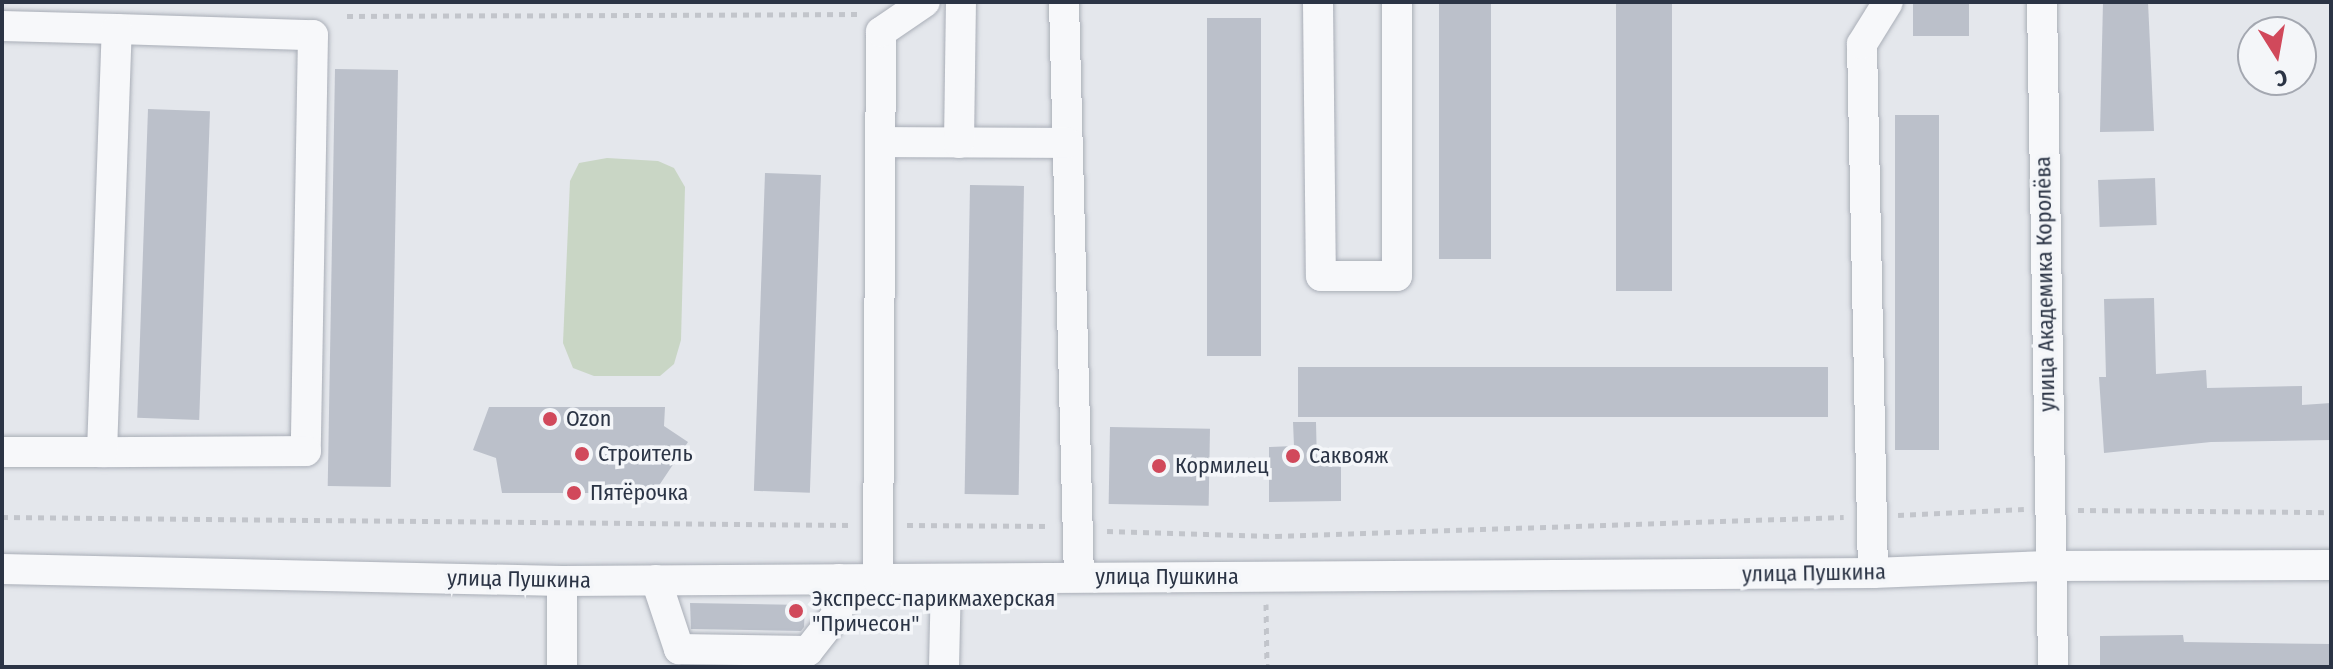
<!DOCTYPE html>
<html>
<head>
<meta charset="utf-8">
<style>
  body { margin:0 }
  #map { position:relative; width:2333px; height:669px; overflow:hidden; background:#e4e7ec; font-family:"Fira Sans Condensed",sans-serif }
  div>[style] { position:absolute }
  .green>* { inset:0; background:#c9d6c5 }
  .building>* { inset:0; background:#bbc0ca; transform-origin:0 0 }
  .path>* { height:5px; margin-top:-2.5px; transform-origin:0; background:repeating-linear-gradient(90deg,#c2c5cb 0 6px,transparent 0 12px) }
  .roads { filter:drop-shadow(0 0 2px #a9aeb7) drop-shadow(0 0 2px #a9aeb7) }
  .minor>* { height:30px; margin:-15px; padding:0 15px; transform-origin:15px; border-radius:15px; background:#f7f8fa }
  .dots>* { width:22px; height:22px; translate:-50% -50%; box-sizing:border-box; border:4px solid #f4f6f9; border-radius:50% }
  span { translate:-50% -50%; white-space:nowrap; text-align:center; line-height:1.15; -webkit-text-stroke:7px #f4f6f9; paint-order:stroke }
  .street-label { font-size:22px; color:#2b3445 }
  .poi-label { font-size:22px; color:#2b3445 }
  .left { translate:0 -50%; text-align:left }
  .frame { position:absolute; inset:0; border:4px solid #2b3445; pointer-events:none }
  .north { position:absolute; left:2237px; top:16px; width:80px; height:80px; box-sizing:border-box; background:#f4f6f9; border:2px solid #a4a8b1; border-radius:50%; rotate:169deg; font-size:22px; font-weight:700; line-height:32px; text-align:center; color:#2b3445 }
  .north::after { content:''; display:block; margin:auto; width:28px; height:36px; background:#d1495b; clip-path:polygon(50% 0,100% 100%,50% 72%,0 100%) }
</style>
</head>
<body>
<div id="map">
  <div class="green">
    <i style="clip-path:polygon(607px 158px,658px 161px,674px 168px,685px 187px,681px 340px,674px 364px,660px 376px,594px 376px,573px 368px,563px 343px,570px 181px,579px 163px)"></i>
  </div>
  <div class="building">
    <i style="left:1439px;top:2px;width:52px;height:257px"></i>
    <i style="left:1616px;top:2px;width:56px;height:289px"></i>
    <i style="left:1913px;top:2px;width:56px;height:34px"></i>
    <i style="clip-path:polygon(2103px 2px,2148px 2px,2154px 131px,2100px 132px)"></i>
    <i style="left:1207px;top:18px;width:54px;height:338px"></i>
    <i style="left:335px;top:69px;width:63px;height:417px;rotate:1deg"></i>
    <i style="left:148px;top:109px;width:62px;height:309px;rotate:2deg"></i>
    <i style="left:1895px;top:115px;width:44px;height:335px"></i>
    <i style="left:765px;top:173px;width:56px;height:318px;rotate:2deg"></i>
    <i style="left:2155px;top:178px;width:47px;height:57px;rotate:88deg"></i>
    <i style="left:970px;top:185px;width:54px;height:309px;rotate:1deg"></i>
    <i style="clip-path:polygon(2154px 298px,2156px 374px,2206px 370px,2207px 388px,2302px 386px,2302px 405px,2331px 403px,2331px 440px,2211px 442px,2104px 453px,2099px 377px,2106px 377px,2104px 299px)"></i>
    <i style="left:1828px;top:367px;width:50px;height:530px;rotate:90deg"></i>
    <i style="clip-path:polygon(489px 407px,665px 407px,664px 426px,688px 442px,654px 493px,502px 493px,496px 458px,473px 450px)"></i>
    <i style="clip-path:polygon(1293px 422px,1316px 422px,1317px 465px,1341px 465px,1341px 501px,1269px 502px,1269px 447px,1294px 446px)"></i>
    <i style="left:1110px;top:427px;width:100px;height:77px;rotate:1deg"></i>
    <i style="clip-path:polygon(690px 603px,805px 605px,804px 627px,801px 631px,691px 629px)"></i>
    <i style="clip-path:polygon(2183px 635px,2184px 642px,2331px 644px,2331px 667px,2100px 667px,2100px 636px)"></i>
  </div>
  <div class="path">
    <i style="left:347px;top:16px;width:511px;rotate:-0.22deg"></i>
    <i style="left:2078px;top:510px;width:253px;rotate:0.5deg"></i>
    <i style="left:1898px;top:515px;width:126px;rotate:-2.7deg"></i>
    <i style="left:2px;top:517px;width:851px;rotate:0.54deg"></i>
    <i style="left:907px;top:525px;width:142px;rotate:0.4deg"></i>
    <i style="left:1107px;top:531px;width:169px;rotate:1.7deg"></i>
    <i style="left:1276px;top:536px;width:568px;rotate:-1.92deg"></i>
    <i style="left:1266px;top:604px;width:63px;rotate:89.1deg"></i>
  </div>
  <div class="roads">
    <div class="minor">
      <i style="left:1064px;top:2px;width:575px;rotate:88.51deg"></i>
      <i style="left:1318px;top:2px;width:274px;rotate:89.4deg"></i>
      <i style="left:1321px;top:276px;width:76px"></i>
      <i style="left:1397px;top:276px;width:274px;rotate:-90deg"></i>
      <i style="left:2042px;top:2px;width:665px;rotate:89.05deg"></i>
      <i style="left:2px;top:26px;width:115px;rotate:1.5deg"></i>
      <i style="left:117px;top:29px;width:196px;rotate:1.8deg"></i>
      <i style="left:313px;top:35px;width:416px;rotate:91deg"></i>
      <i style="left:306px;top:451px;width:204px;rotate:179.7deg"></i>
      <i style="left:102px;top:452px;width:423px;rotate:-88deg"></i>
      <i style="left:880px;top:142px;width:187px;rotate:0.3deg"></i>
      <i style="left:959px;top:143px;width:141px;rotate:-89.2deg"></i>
      <i style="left:2px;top:452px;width:100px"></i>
      <i style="left:2px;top:569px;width:560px;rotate:1.23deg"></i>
      <i style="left:562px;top:581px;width:1311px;rotate:-0.35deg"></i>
      <i style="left:1873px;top:573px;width:177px;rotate:-2.3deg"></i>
      <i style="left:2050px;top:566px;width:281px;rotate:-0.2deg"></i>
      <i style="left:1873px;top:573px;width:529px;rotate:-91.19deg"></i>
      <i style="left:1862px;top:44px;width:49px;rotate:-58.2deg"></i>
      <i style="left:878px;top:579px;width:547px;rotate:-89.69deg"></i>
      <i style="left:881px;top:32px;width:53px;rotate:-34.3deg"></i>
      <i style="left:656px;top:580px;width:73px;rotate:71.6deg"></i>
      <i style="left:679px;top:649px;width:129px;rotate:0.9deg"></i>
      <i style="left:808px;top:651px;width:47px;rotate:-51.9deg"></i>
      <i style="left:837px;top:614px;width:35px;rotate:-87deg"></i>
      <i style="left:562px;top:667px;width:86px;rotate:-90deg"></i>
      <i style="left:944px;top:667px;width:88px;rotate:-88.7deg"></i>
    </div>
  </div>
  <div class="dots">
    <i style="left:550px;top:419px;background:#d1495b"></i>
    <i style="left:582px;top:454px;background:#d1495b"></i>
    <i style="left:1293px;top:456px;background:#d1495b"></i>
    <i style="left:1159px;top:466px;background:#d1495b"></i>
    <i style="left:574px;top:493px;background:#d1495b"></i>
    <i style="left:796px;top:611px;background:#d1495b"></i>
  </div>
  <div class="street-label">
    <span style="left:2045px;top:284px;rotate:-91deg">улица Академика Королёва</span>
    <span style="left:1814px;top:573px;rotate:-1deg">улица Пушкина</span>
    <span style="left:1167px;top:577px">улица Пушкина</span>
    <span style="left:519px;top:579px;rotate:1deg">улица Пушкина</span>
  </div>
  <div class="poi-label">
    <span class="left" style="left:566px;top:419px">Ozon</span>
    <span class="left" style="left:598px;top:454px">Строитель</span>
    <span class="left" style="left:1309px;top:456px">Саквояж</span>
    <span class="left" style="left:1175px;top:466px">Кормилец</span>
    <span class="left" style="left:590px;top:493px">Пятёрочка</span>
    <span class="left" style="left:812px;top:611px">Экспресс-парикмахерская<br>"Причесон"</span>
  </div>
  <div class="frame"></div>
  <div class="north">С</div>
</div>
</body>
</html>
